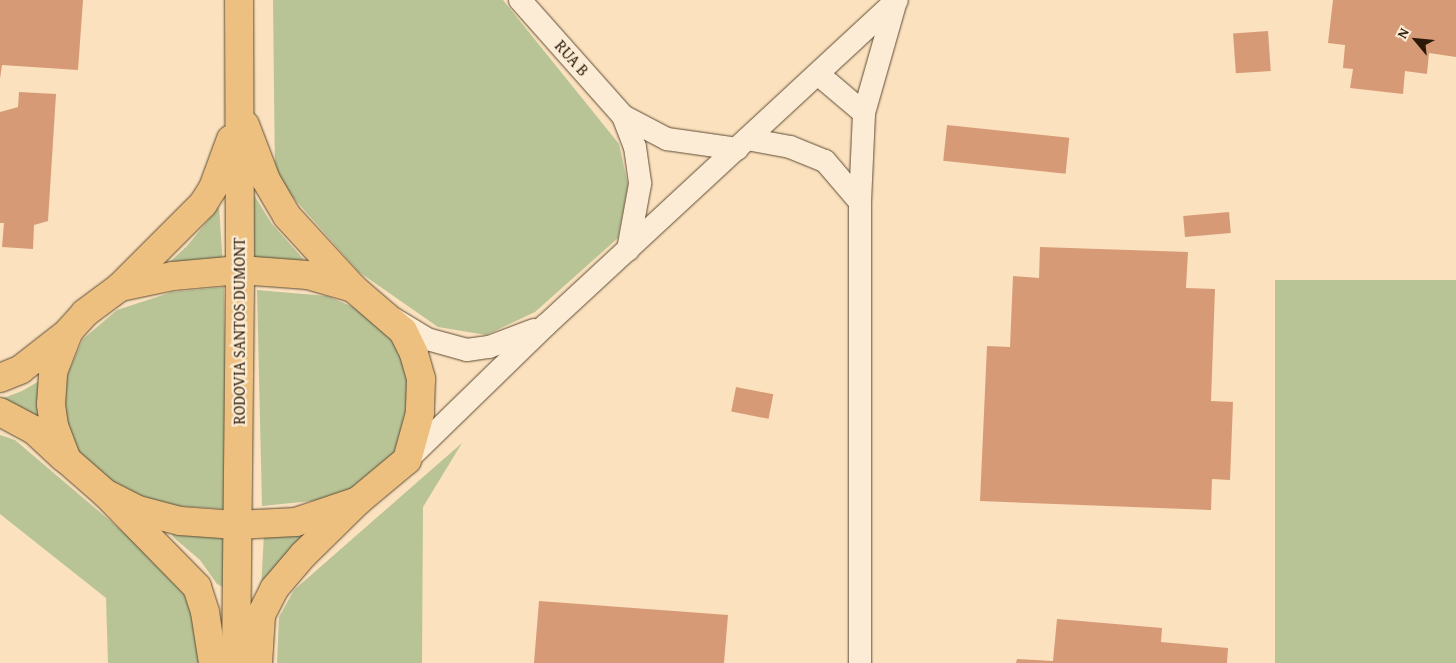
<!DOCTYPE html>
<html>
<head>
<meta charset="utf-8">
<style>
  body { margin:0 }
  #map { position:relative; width:1456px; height:663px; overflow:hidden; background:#fbe1be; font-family:"Gentium Book Plus",serif }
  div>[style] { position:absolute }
  .green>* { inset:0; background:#b8c496; transform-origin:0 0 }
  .building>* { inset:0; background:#d79a76; transform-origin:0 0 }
  .roads { filter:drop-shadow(0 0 1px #5e4c35) drop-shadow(0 0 1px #5e4c35) }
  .minor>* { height:22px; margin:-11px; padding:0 11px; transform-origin:11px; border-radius:11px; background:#fcecd5 }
  .major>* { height:28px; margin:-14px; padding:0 14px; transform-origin:14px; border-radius:14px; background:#eec07f }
  .highway>* { height:28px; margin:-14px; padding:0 14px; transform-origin:14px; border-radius:14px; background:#eec07f }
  span { translate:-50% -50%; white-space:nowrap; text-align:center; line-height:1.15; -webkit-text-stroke:4.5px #fcecd5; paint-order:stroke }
  .street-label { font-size:16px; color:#2a1a07 }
  .north { position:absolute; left:1391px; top:15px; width:50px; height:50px; -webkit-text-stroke:4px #fcecd5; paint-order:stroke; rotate:298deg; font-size:14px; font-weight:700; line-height:20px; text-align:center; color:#2a1a07 }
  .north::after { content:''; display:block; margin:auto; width:18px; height:22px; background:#2a1a07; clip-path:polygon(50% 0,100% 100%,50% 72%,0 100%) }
</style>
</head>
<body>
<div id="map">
  <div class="green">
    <i style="clip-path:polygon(273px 0,503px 0,619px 144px,628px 185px,618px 238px,535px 312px,486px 335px,438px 327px,359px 272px,275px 177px)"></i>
    <i style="clip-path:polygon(254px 195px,272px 224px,315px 272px,254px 263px)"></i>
    <i style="clip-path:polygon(219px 207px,223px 265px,162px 269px,187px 246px)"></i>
    <i style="left:1456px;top:280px;width:383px;height:181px;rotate:90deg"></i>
    <i style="clip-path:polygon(224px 287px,227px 509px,175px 506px,127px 492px,90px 468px,73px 445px,62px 411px,66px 378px,83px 339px,117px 310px,172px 292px)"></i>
    <i style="clip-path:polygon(257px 290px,327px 296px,368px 313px,400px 345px,413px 384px,406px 435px,395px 456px,351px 497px,262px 506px)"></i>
    <i style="clip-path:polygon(41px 380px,42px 422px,1px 399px,22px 391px)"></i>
    <i style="clip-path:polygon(0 435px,15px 440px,135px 542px,188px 594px,206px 663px,108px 663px,106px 598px,0 514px)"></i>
    <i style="clip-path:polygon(462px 443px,423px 507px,422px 663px,277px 663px,279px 617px,294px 590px)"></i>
    <i style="clip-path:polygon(170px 529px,224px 536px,225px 588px,217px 584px,200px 560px,173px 537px)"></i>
    <i style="clip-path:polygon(318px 530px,261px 589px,264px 534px)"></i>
  </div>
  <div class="building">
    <i style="clip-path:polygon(0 0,83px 0,78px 70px,2px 65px,0 79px)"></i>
    <i style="clip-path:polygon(1333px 0,1456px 0,1456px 57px,1429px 53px,1427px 74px,1405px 71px,1403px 94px,1350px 88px,1353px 69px,1343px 68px,1345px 45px,1328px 43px)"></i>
    <i style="left:1268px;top:31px;width:40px;height:35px;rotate:86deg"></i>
    <i style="clip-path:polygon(19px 92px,56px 94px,48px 221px,34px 225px,33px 249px,2px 247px,4px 223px,0 223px,0 112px,18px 107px)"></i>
    <i style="left:947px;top:125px;width:123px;height:36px;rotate:6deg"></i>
    <i style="left:1229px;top:212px;width:21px;height:46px;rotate:85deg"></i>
    <i style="clip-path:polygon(1040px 247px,1188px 252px,1186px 288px,1215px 289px,1211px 401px,1233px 402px,1230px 480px,1212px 479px,1211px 510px,980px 501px,987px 346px,1010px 347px,1013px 276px,1039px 278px)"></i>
    <i style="left:736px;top:387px;width:38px;height:25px;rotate:11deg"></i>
    <i style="clip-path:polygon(539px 601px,728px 615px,724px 663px,534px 663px)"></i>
    <i style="clip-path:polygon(1057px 619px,1162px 628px,1161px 642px,1228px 648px,1227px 663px,1016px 663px,1017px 659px,1053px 661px)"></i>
  </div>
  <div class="roads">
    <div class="minor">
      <i style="left:520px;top:0;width:155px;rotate:48.4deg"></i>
      <i style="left:623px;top:116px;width:50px;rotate:27.6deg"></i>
      <i style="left:667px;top:139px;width:71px;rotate:8.1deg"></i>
      <i style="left:818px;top:74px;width:60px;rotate:40.3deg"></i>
      <i style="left:623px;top:116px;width:33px;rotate:69deg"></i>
      <i style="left:635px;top:147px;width:37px;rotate:82deg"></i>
      <i style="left:640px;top:184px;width:67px;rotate:100.3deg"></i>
      <i style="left:747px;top:139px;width:44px;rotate:10.5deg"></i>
      <i style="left:790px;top:147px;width:38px;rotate:22deg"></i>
      <i style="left:825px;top:161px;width:54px;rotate:49.5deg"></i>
      <i style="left:394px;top:319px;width:39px;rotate:31deg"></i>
      <i style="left:427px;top:339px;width:41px;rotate:15.4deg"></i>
      <i style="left:467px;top:350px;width:22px;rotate:-8deg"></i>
      <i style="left:489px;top:347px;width:48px;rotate:-20.7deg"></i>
      <i style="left:407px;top:460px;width:194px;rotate:-44.2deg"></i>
      <i style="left:546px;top:325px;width:478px;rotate:-42.8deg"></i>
      <i style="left:860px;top:663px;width:461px;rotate:-90deg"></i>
      <i style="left:860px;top:202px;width:89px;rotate:-87.4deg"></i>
      <i style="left:864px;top:113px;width:116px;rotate:-74.1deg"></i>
    </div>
    <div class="major">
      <i style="left:240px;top:270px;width:68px;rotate:4.2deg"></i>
      <i style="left:308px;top:275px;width:47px;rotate:16.1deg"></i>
      <i style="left:353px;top:288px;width:66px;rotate:40.7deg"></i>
      <i style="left:403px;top:331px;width:25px;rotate:64deg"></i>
      <i style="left:414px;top:354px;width:26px;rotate:74deg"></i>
      <i style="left:421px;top:379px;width:34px;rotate:92deg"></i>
      <i style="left:420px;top:413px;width:49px;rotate:105.5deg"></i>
      <i style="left:407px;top:460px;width:64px;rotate:140.1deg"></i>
      <i style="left:358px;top:501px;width:65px;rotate:161.3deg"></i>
      <i style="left:296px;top:522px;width:60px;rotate:177.1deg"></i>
      <i style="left:236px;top:525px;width:56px;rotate:-175.9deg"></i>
      <i style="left:180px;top:521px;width:43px;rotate:-165.3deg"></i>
      <i style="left:138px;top:510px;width:36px;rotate:-153deg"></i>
      <i style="left:106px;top:494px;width:52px;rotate:-138.9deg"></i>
      <i style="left:67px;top:460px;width:36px;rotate:-111deg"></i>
      <i style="left:54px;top:426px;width:22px;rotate:-98deg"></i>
      <i style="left:51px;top:404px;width:32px;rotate:-86deg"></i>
      <i style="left:53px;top:372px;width:44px;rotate:-68.7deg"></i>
      <i style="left:69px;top:331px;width:24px;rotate:-48deg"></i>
      <i style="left:85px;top:313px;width:44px;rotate:-36.6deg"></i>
      <i style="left:120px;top:287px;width:54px;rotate:-11.7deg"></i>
      <i style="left:173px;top:276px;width:67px;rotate:-5.1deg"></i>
      <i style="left:0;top:378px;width:22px;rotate:-22deg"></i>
      <i style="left:20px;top:370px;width:58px;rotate:-38deg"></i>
      <i style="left:0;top:412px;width:38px;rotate:28deg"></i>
      <i style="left:34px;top:430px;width:40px;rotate:43deg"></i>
    </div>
    <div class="highway">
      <i style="left:245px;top:125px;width:59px;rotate:69.1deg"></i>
      <i style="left:266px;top:180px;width:42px;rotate:59.7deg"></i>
      <i style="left:287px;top:216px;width:98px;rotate:47.5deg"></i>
      <i style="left:120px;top:287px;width:117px;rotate:-45deg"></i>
      <i style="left:203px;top:204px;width:19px;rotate:-58deg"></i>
      <i style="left:213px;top:188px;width:52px;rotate:-69.8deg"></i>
      <i style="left:106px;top:494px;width:130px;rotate:45.6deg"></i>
      <i style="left:197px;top:587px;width:26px;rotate:72deg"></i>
      <i style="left:205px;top:612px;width:52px;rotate:81.1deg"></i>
      <i style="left:236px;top:663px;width:393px;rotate:-89.4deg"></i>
      <i style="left:240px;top:270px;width:270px;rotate:-90.2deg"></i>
      <i style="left:258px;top:663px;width:48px;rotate:-86.4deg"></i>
      <i style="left:261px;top:615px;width:29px;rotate:-63deg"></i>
      <i style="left:274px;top:589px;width:45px;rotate:-49.5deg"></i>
      <i style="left:303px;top:555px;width:77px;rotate:-44.5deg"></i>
    </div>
  </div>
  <div class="street-label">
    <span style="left:572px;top:58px;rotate:48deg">RUA B</span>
    <span style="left:239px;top:331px;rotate:-90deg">RODOVIA SANTOS DUMONT</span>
  </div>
  <div class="north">N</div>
</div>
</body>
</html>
